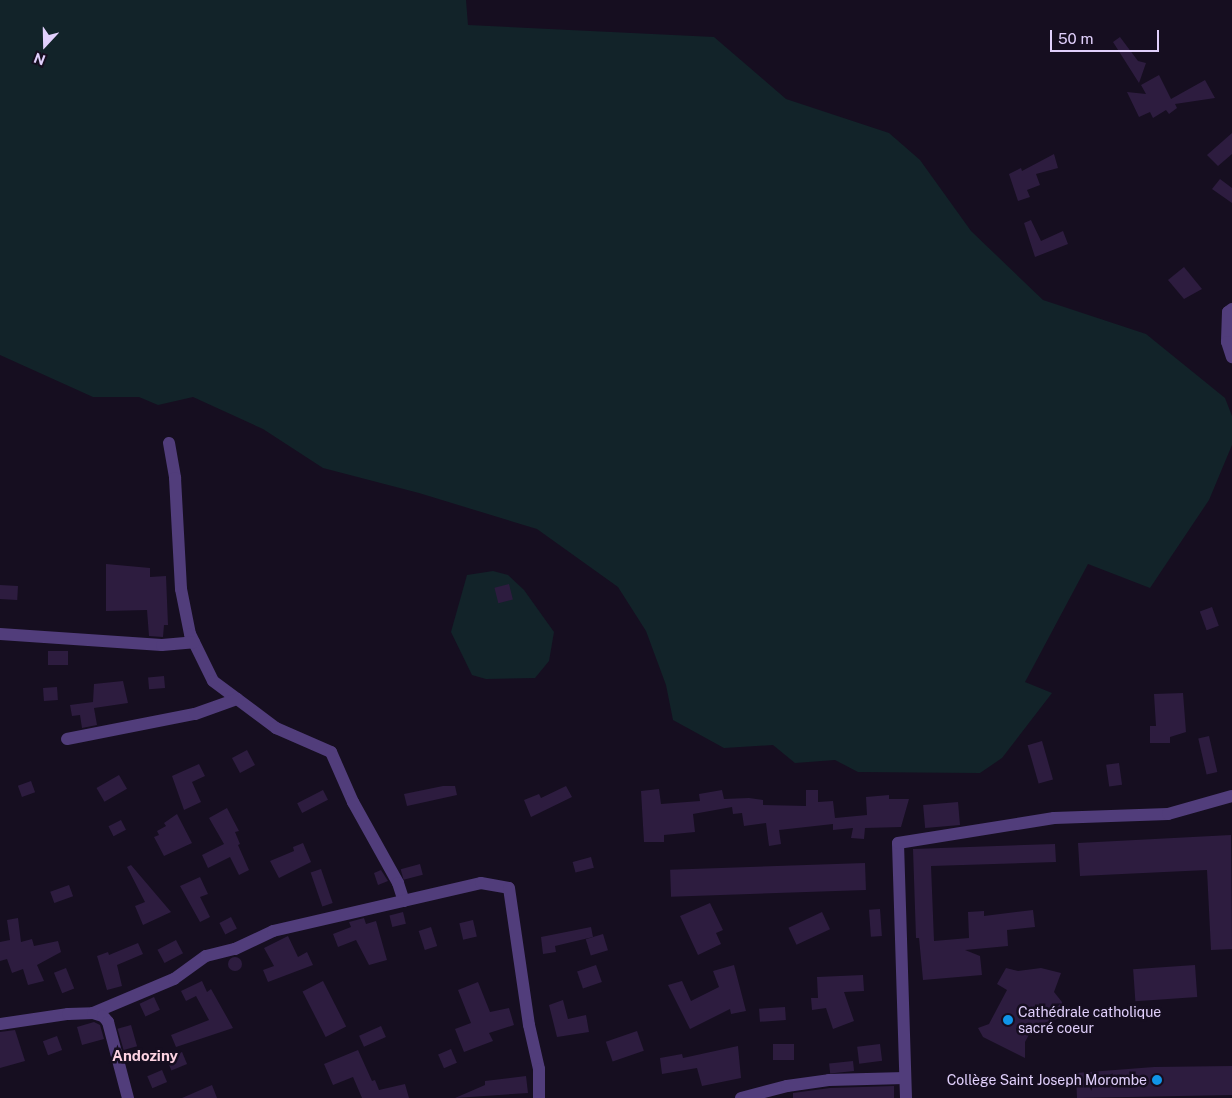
<!DOCTYPE html>
<html>
<head>
<meta charset="utf-8">
<style>
  body { margin:0 }
  #map { position:relative; width:1232px; height:1098px; overflow:hidden; background:#160e20; font-family:"Public Sans",sans-serif }
  div>[style] { position:absolute }
  .green>* { inset:0; background:#122329 }
  .building>* { inset:0; background:#2d1c3f; transform-origin:0 0 }
  .round { border-radius:50% }
  .minor>* { height:12px; margin:-6px; padding:0 6px; transform-origin:6px; border-radius:6px; background:#513d7b }
  .dots>* { width:14px; height:14px; translate:-50% -50%; box-sizing:border-box; border:2px solid #160e20; border-radius:50% }
  span { translate:-50% -50%; white-space:nowrap; text-align:center; line-height:1.15; -webkit-text-stroke:5px #160e20; paint-order:stroke }
  .poi-label { font-size:14px; color:#e1d0fc }
  .left { translate:0 -50%; text-align:left }
  .right { translate:-100% -50%; text-align:right }
  .neighbourhood-label { font-size:15px; color:#fcd2e1; font-weight:700 }
  .north { position:absolute; left:20px; top:20px; width:50px; height:50px; -webkit-text-stroke:4px #160e20; paint-order:stroke; rotate:201deg; font-size:14px; font-weight:700; line-height:20px; text-align:center; color:#e1d0fc }
  .north::after { content:''; display:block; margin:auto; width:18px; height:22px; background:#e1d0fc; clip-path:polygon(50% 0,100% 100%,50% 72%,0 100%) }
  .scale { position:absolute; left:1050px; top:30px; width:109px; height:22px; box-sizing:border-box; border:2px solid #e1d0fc; border-top:0; padding-left:6px; font-size:15px; line-height:18px; white-space:nowrap; color:#e1d0fc; -webkit-text-stroke:4px #160e20; paint-order:stroke }
</style>
</head>
<body>
<div id="map">
  <div class="green">
    <i style="clip-path:polygon(0 0,466px 0,468px 25px,714px 37px,786px 99px,889px 133px,920px 160px,971px 231px,1043px 300px,1146px 334px,1225px 398px,1232px 416px,1232px 445px,1209px 500px,1150px 588px,1088px 564px,1025px 682px,1052px 693px,1002px 758px,980px 773px,858px 772px,835px 760px,795px 763px,773px 745px,724px 748px,673px 720px,666px 685px,646px 631px,618px 587px,537px 529px,419px 493px,323px 468px,263px 429px,193px 397px,158px 405px,139px 397px,93px 397px,0 355px)"></i>
    <i style="clip-path:polygon(493px 571px,508px 575px,524px 590px,554px 632px,549px 661px,535px 678px,486px 679px,472px 675px,451px 632px,467px 575px)"></i>
  </div>
  <div class="building">
    <i style="clip-path:polygon(1120px 37px,1138px 61px,1146px 63px,1139px 83px,1113px 42px)"></i>
    <i style="clip-path:polygon(1159px 75px,1171px 99px,1205px 80px,1215px 98px,1175px 104px,1177px 108px,1169px 114px,1166px 110px,1153px 118px,1150px 112px,1139px 117px,1127px 92px,1146px 94px,1141px 85px)"></i>
    <i style="clip-path:polygon(1232px 133px,1232px 154px,1218px 166px,1207px 155px)"></i>
    <i style="clip-path:polygon(1054px 154px,1058px 168px,1036px 174px,1040px 185px,1027px 190px,1030px 197px,1018px 201px,1009px 174px,1021px 168px,1022px 171px)"></i>
    <i style="clip-path:polygon(1220px 179px,1232px 188px,1232px 203px,1212px 189px)"></i>
    <i style="clip-path:polygon(1031px 220px,1041px 241px,1063px 231px,1068px 244px,1035px 257px,1024px 223px)"></i>
    <i style="clip-path:polygon(1184px 267px,1202px 289px,1184px 299px,1168px 280px)"></i>
    <i style="clip-path:polygon(106px 564px,150px 568px,150px 577px,166px 576px,168px 625px,164px 625px,163px 637px,149px 636px,147px 610px,106px 611px)"></i>
    <i style="left:509px;top:584px;width:16px;height:15px;rotate:76deg"></i>
    <i style="left:0;top:585px;width:18px;height:14px;rotate:3deg"></i>
    <i style="left:1212px;top:607px;width:20px;height:13px;rotate:70deg"></i>
    <i style="left:48px;top:651px;width:20px;height:14px"></i>
    <i style="left:164px;top:676px;width:12px;height:16px;rotate:85deg"></i>
    <i style="clip-path:polygon(123px 681px,128px 703px,94px 708px,97px 725px,82px 728px,80px 715px,72px 716px,70px 705px,93px 702px,94px 684px)"></i>
    <i style="left:57px;top:687px;width:13px;height:14px;rotate:86deg"></i>
    <i style="clip-path:polygon(1183px 693px,1186px 732px,1170px 737px,1170px 743px,1150px 743px,1150px 726px,1156px 726px,1154px 694px)"></i>
    <i style="left:1209px;top:736px;width:37px;height:11px;rotate:77deg"></i>
    <i style="left:1042px;top:741px;width:40px;height:15px;rotate:74deg"></i>
    <i style="left:247px;top:750px;width:17px;height:17px;rotate:62deg"></i>
    <i style="left:1119px;top:763px;width:22px;height:13px;rotate:82deg"></i>
    <i style="clip-path:polygon(199px 764px,205px 776px,192px 782px,201px 802px,184px 810px,172px 776px)"></i>
    <i style="left:119px;top:775px;width:16px;height:26px;rotate:60deg"></i>
    <i style="left:31px;top:781px;width:12px;height:14px;rotate:70deg"></i>
    <i style="clip-path:polygon(443px 786px,455px 786px,457px 795px,407px 806px,404px 794px)"></i>
    <i style="clip-path:polygon(566px 786px,572px 797px,531px 817px,524px 800px,539px 794px,541px 798px)"></i>
    <i style="clip-path:polygon(659px 789px,661px 804px,700px 801px,699px 794px,722px 790px,724px 799px,749px 798px,763px 800px,763px 805px,806px 806px,806px 790px,818px 790px,818px 802px,833px 801px,835px 818px,867px 815px,866px 797px,889px 795px,889px 799px,909px 799px,901px 827px,865px 828px,864px 839px,851px 838px,853px 828px,833px 830px,833px 824px,779px 830px,781px 844px,769px 846px,766px 823px,744px 826px,742px 813px,733px 814px,732px 807px,693px 814px,695px 832px,664px 835px,664px 842px,644px 842px,641px 791px)"></i>
    <i style="left:323px;top:790px;width:11px;height:29px;rotate:63deg"></i>
    <i style="left:958px;top:802px;width:23px;height:35px;rotate:85deg"></i>
    <i style="clip-path:polygon(227px 808px,239px 831px,235px 832px,240px 844px,238px 845px,249px 870px,239px 875px,230px 857px,208px 868px,202px 855px,224px 844px,209px 818px)"></i>
    <i style="clip-path:polygon(177px 814px,192px 843px,164px 856px,154px 837px,159px 835px,157px 831px,166px 826px,164px 823px)"></i>
    <i style="left:121px;top:820px;width:11px;height:14px;rotate:63deg"></i>
    <i style="clip-path:polygon(1231px 835px,1232px 949px,1211px 950px,1207px 870px,1080px 876px,1078px 843px)"></i>
    <i style="clip-path:polygon(303px 843px,311px 862px,279px 878px,270px 861px,294px 851px,293px 847px)"></i>
    <i style="clip-path:polygon(1055px 844px,1056px 862px,931px 866px,934px 941px,969px 938px,968px 912px,984px 911px,984px 916px,1033px 910px,1035px 927px,1007px 930px,1008px 946px,965px 950px,980px 956px,982px 975px,923px 980px,919px 938px,916px 938px,913px 849px)"></i>
    <i style="left:591px;top:857px;width:11px;height:19px;rotate:75deg"></i>
    <i style="left:865px;top:863px;width:27px;height:195px;rotate:88deg"></i>
    <i style="left:420px;top:864px;width:11px;height:20px;rotate:75deg"></i>
    <i style="clip-path:polygon(131px 865px,171px 912px,143px 925px,135px 906px,145px 902px,127px 867px)"></i>
    <i style="left:321px;top:869px;width:36px;height:11px;rotate:71deg"></i>
    <i style="clip-path:polygon(381px 870px,388px 881px,378px 885px,374px 873px)"></i>
    <i style="clip-path:polygon(200px 877px,208px 894px,200px 897px,210px 917px,200px 922px,180px 886px)"></i>
    <i style="left:69px;top:885px;width:12px;height:20px;rotate:70deg"></i>
    <i style="clip-path:polygon(710px 903px,723px 930px,716px 933px,721px 944px,698px 955px,680px 916px)"></i>
    <i style="left:880px;top:909px;width:27px;height:11px;rotate:86deg"></i>
    <i style="left:403px;top:912px;width:12px;height:14px;rotate:76deg"></i>
    <i style="left:822px;top:912px;width:19px;height:37px;rotate:65deg"></i>
    <i style="left:231px;top:917px;width:13px;height:13px;rotate:63deg"></i>
    <i style="clip-path:polygon(18px 918px,21px 942px,32px 939px,34px 946px,58px 941px,61px 952px,37px 965px,44px 981px,28px 985px,23px 969px,12px 973px,7px 959px,0 961px,0 942px,10px 940px,7px 920px)"></i>
    <i style="clip-path:polygon(364px 918px,366px 924px,376px 921px,387px 960px,369px 965px,356px 940px,338px 947px,333px 934px,351px 927px,349px 922px)"></i>
    <i style="left:473px;top:920px;width:17px;height:14px;rotate:77deg"></i>
    <i style="left:431px;top:927px;width:20px;height:13px;rotate:72deg"></i>
    <i style="clip-path:polygon(591px 927px,593px 937px,555px 946px,556px 952px,543px 954px,541px 937px)"></i>
    <i style="left:603px;top:934px;width:17px;height:18px;rotate:73deg"></i>
    <i style="clip-path:polygon(288px 936px,298px 957px,307px 952px,313px 965px,268px 982px,263px 970px,274px 966px,264px 948px)"></i>
    <i style="left:176px;top:940px;width:15px;height:21px;rotate:62deg"></i>
    <i style="clip-path:polygon(138px 943px,143px 954px,117px 965px,122px 986px,107px 990px,97px 956px,108px 952px,109px 955px)"></i>
    <i class="round" style="left:228px;top:957px;width:14px;height:14px"></i>
    <i style="left:596px;top:965px;width:18px;height:20px;rotate:71deg"></i>
    <i style="clip-path:polygon(734px 965px,746px 1011px,731px 1014px,730px 1009px,690px 1029px,668px 985px,682px 981px,691px 1001px,719px 987px,713px 971px)"></i>
    <i style="left:1195px;top:965px;width:32px;height:62px;rotate:86deg"></i>
    <i style="left:66px;top:968px;width:22px;height:13px;rotate:68deg"></i>
    <i style="clip-path:polygon(1006px 968px,1018px 971px,1041px 968px,1061px 973px,1054px 992px,1062px 1002px,1061px 1016px,1051px 1023px,1034px 1025px,1025px 1042px,1025px 1058px,983px 1037px,978px 1028px,989px 1024px,1007px 990px,997px 984px)"></i>
    <i style="clip-path:polygon(863px 975px,864px 991px,844px 992px,854px 1021px,833px 1029px,826px 1008px,812px 1010px,811px 998px,818px 998px,817px 977px)"></i>
    <i style="clip-path:polygon(202px 981px,207px 992px,211px 989px,233px 1028px,176px 1047px,171px 1035px,209px 1020px,196px 996px,186px 1001px,181px 991px)"></i>
    <i style="left:323px;top:981px;width:51px;height:23px;rotate:63deg"></i>
    <i style="clip-path:polygon(478px 982px,490px 1012px,509px 1008px,514px 1025px,489px 1033px,493px 1041px,464px 1052px,455px 1029px,471px 1023px,458px 990px)"></i>
    <i style="left:154px;top:997px;width:14px;height:16px;rotate:65deg"></i>
    <i style="clip-path:polygon(563px 1000px,568px 1019px,586px 1015px,589px 1032px,557px 1037px,549px 1005px)"></i>
    <i style="left:785px;top:1007px;width:13px;height:26px;rotate:86deg"></i>
    <i style="clip-path:polygon(94px 1022px,100px 1025px,104px 1039px,82px 1045px,77px 1027px)"></i>
    <i style="left:131px;top:1025px;width:22px;height:14px;rotate:74deg"></i>
    <i style="left:381px;top:1026px;width:12px;height:24px;rotate:66deg"></i>
    <i style="clip-path:polygon(15px 1030px,25px 1061px,0 1068px,0 1032px)"></i>
    <i style="left:637px;top:1031px;width:21px;height:33px;rotate:71deg"></i>
    <i style="left:57px;top:1036px;width:15px;height:15px;rotate:70deg"></i>
    <i style="left:773px;top:1044px;width:21px;height:16px"></i>
    <i style="left:880px;top:1044px;width:17px;height:23px;rotate:83deg"></i>
    <i style="clip-path:polygon(738px 1046px,741px 1078px,702px 1086px,697px 1068px,662px 1074px,660px 1058px,682px 1054px,683px 1058px)"></i>
    <i style="left:451px;top:1049px;width:15px;height:14px;rotate:67deg"></i>
    <i style="clip-path:polygon(358px 1050px,372px 1081px,375px 1080px,379px 1090px,405px 1084px,409px 1098px,362px 1098px,353px 1077px,333px 1085px,324px 1064px)"></i>
    <i style="left:182px;top:1052px;width:13px;height:17px;rotate:67deg"></i>
    <i style="left:853px;top:1061px;width:10px;height:24px;rotate:84deg"></i>
    <i style="clip-path:polygon(1232px 1066px,1232px 1095px,1077px 1098px,1076px 1073px,1154px 1067px)"></i>
    <i style="left:162px;top:1070px;width:13px;height:16px;rotate:67deg"></i>
    <i style="clip-path:polygon(526px 1076px,528px 1093px,455px 1098px,485px 1085px,485px 1081px)"></i>
    <i style="clip-path:polygon(212px 1085px,217px 1098px,182px 1098px)"></i>
    <i style="clip-path:polygon(894px 1086px,894px 1098px,793px 1098px,793px 1093px,830px 1088px)"></i>
  </div>
  <div class="minor">
    <i style="left:1232px;top:309px;width:5px;rotate:143deg"></i>
    <i style="left:1228px;top:312px;width:30px;rotate:92deg"></i>
    <i style="left:1227px;top:342px;width:16px;rotate:72deg"></i>
    <i style="left:169px;top:443px;width:36px;rotate:80deg"></i>
    <i style="left:175px;top:478px;width:111px;rotate:86.9deg"></i>
    <i style="left:181px;top:589px;width:46px;rotate:78.7deg"></i>
    <i style="left:190px;top:634px;width:52px;rotate:63.9deg"></i>
    <i style="left:213px;top:681px;width:79px;rotate:36.7deg"></i>
    <i style="left:276px;top:728px;width:60px;rotate:23.6deg"></i>
    <i style="left:331px;top:752px;width:55px;rotate:66.3deg"></i>
    <i style="left:353px;top:802px;width:93px;rotate:60.9deg"></i>
    <i style="left:398px;top:883px;width:19px;rotate:72deg"></i>
    <i style="left:0;top:634px;width:162px;rotate:3.9deg"></i>
    <i style="left:162px;top:645px;width:32px;rotate:-5deg"></i>
    <i style="left:67px;top:739px;width:130px;rotate:-11.1deg"></i>
    <i style="left:195px;top:714px;width:45px;rotate:-19.7deg"></i>
    <i style="left:93px;top:1013px;width:88px;rotate:-22.8deg"></i>
    <i style="left:174px;top:979px;width:39px;rotate:-36deg"></i>
    <i style="left:206px;top:956px;width:30px;rotate:-14deg"></i>
    <i style="left:235px;top:949px;width:42px;rotate:-25.3deg"></i>
    <i style="left:273px;top:931px;width:213px;rotate:-13deg"></i>
    <i style="left:481px;top:883px;width:28px;rotate:10deg"></i>
    <i style="left:509px;top:888px;width:138px;rotate:81.7deg"></i>
    <i style="left:529px;top:1025px;width:45px;rotate:77.2deg"></i>
    <i style="left:539px;top:1069px;width:29px;rotate:90deg"></i>
    <i style="left:0;top:1024px;width:69px;rotate:-8.4deg"></i>
    <i style="left:68px;top:1014px;width:25px;rotate:-2deg"></i>
    <i style="left:93px;top:1013px;width:10px;rotate:17deg"></i>
    <i style="left:103px;top:1016px;width:8px;rotate:50deg"></i>
    <i style="left:108px;top:1022px;width:79px;rotate:75.3deg"></i>
    <i style="left:741px;top:1098px;width:48px;rotate:-14.6deg"></i>
    <i style="left:787px;top:1086px;width:42px;rotate:-8.1deg"></i>
    <i style="left:829px;top:1080px;width:76px;rotate:-1.5deg"></i>
    <i style="left:906px;top:1098px;width:255px;rotate:-91.8deg"></i>
    <i style="left:898px;top:843px;width:158px;rotate:-9.1deg"></i>
    <i style="left:1054px;top:818px;width:114px;rotate:-2deg"></i>
    <i style="left:1168px;top:814px;width:66px;rotate:-15.7deg"></i>
  </div>
  <div class="dots">
    <i style="left:1008px;top:1020px;background:#1095e8"></i>
    <i style="left:1157px;top:1080px;background:#1095e8"></i>
  </div>
  <div class="poi-label">
    <span class="left" style="left:1018px;top:1020px">Cathédrale catholique<br>sacré coeur</span>
    <span class="right" style="left:1147px;top:1080px">Collège Saint Joseph Morombe</span>
  </div>
  <div class="neighbourhood-label">
    <span style="left:145px;top:1056px">Andoziny</span>
  </div>
  <div class="north">N</div>
  <div class="scale">50 m</div>
</div>
</body>
</html>
